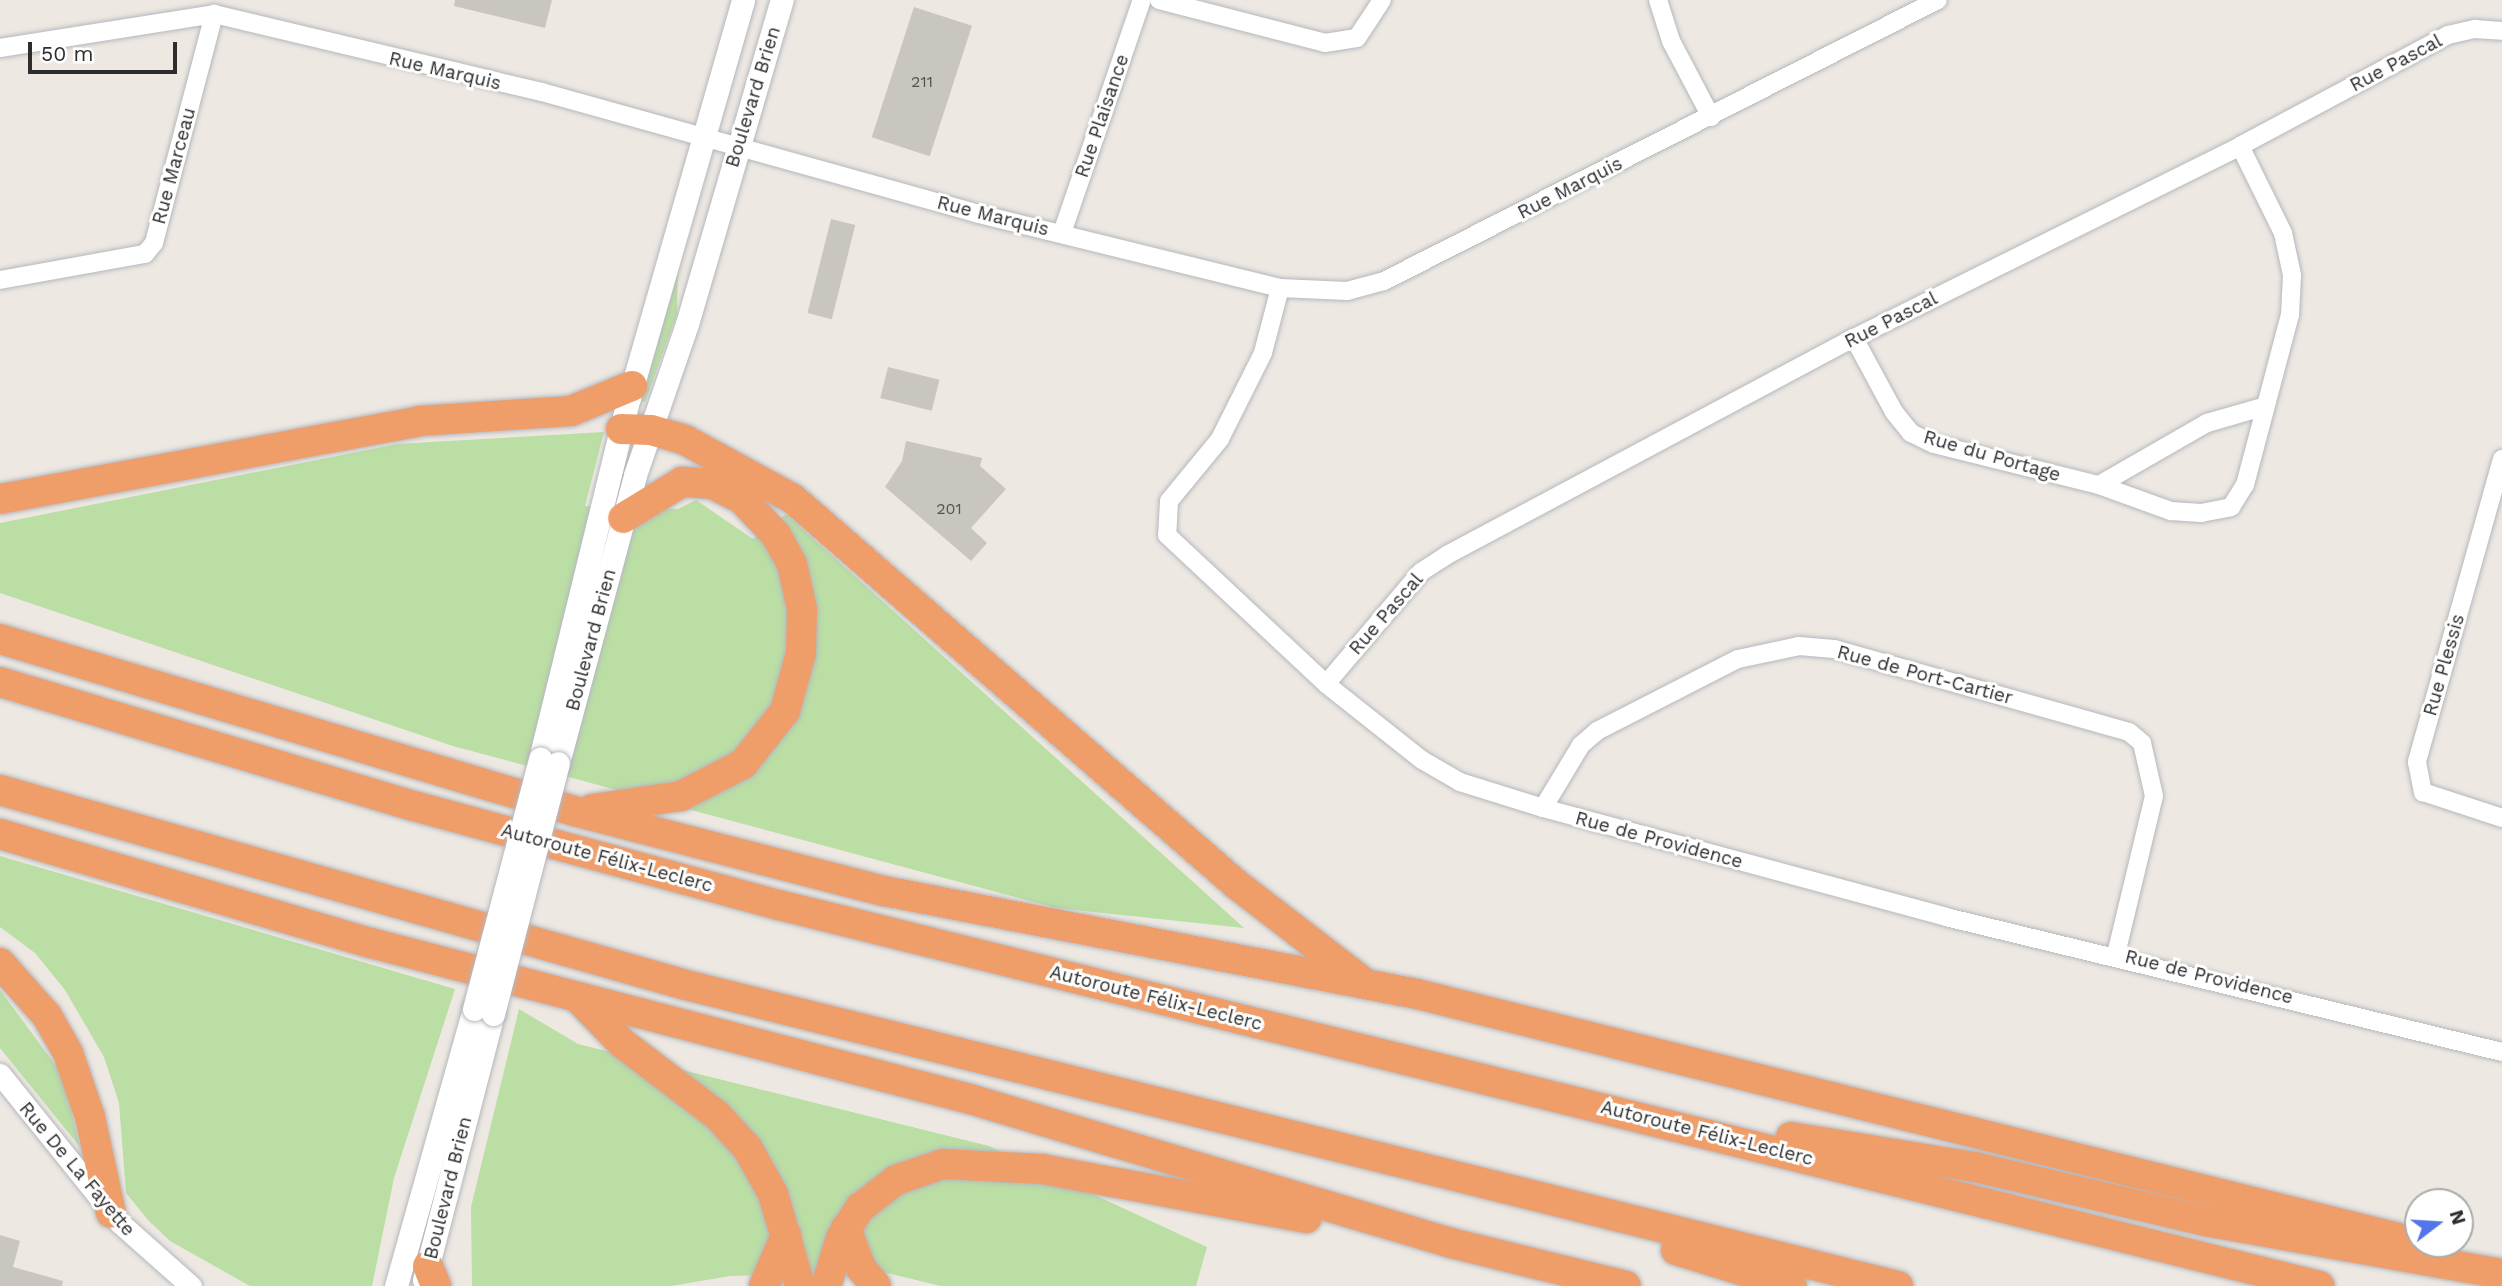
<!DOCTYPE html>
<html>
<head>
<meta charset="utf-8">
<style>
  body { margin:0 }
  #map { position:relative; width:2502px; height:1286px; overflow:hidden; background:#ede8e1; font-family:"Work Sans",sans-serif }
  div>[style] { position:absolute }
  .green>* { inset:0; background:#badea4 }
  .building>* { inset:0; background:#c9c6bf; transform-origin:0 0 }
  .roads { filter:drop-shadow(0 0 2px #b5b7bf) drop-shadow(0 0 2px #b5b7bf) }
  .minor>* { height:18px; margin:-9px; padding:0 9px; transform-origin:9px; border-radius:9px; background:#fff }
  .tertiary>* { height:21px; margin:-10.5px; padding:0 10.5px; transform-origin:10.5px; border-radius:10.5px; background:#fff }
  .secondary>* { height:23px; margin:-11.5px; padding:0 11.5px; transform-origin:11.5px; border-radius:11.5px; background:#fff }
  .motorway>* { height:30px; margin:-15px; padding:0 15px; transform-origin:15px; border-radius:15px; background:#ef9e6a }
  .bridges { filter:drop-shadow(0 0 2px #b5b7bf) drop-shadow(0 0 2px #b5b7bf) }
  .secondary-bridge>* { height:23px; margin:-11.5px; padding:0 11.5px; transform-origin:11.5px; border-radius:11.5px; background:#fff }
  span { translate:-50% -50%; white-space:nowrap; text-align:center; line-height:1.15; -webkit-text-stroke:6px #fff; paint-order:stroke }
  .number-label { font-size:16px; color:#545352 }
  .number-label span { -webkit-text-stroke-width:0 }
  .street-label { font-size:19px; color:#2d2d2d }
  .north { position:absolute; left:2404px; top:1188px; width:70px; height:70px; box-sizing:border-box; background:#fff; border:2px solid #ababab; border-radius:50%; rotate:73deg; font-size:19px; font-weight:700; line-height:28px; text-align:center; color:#2d2d2d }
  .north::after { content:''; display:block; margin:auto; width:24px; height:32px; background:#5275e9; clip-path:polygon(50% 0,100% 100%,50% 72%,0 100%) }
  .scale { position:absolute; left:28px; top:42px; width:149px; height:32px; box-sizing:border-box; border:4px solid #2d2d2d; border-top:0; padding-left:9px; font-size:21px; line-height:24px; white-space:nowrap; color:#2d2d2d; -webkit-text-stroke:5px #fff; paint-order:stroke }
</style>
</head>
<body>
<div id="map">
  <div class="green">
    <i style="clip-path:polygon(678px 260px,677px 314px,645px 402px,641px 401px)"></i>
    <i style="clip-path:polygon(604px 432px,585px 506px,678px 509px,696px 500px,753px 539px,786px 514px,1244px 928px,1056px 908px,453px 746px,0 593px,0 523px,397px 444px)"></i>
    <i style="clip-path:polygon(0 856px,455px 989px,394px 1178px,372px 1286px,250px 1286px,170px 1241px,148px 1220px,126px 1193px,119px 1103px,104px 1057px,65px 990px,35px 953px,0 927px)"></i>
    <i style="clip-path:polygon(0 990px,62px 1074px,80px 1147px,0 1048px)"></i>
    <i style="clip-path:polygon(519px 1009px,578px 1044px,989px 1146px,1207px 1247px,1196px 1286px,941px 1286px,887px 1273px,730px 1276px,671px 1286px,472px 1286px,471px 1207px)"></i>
  </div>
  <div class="building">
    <i style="clip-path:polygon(455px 0,552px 0,545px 28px,454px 6px)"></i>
    <i style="left:914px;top:7px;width:61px;height:137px;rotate:18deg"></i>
    <i style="left:831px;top:219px;width:25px;height:97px;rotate:14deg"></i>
    <i style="left:888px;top:367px;width:53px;height:32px;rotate:14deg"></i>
    <i style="clip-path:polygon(906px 441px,982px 458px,980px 466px,1006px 489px,971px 528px,987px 543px,971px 561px,885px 487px,902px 461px)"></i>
    <i style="clip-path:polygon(0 1235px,20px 1241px,13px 1267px,63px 1281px,62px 1286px,0 1286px)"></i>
  </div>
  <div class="roads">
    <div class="minor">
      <i style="left:1159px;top:0;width:171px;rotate:14.5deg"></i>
      <i style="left:1325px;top:43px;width:32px;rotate:-9deg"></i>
      <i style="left:1357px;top:38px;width:45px;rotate:-56.7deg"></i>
      <i style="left:1658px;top:0;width:43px;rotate:72.4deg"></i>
      <i style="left:1671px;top:41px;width:86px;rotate:62.2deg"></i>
      <i style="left:0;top:48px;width:217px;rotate:-9deg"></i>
      <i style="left:214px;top:14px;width:337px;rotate:13.4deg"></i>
      <i style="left:542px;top:92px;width:450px;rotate:15.6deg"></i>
      <i style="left:975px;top:213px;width:314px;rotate:13.8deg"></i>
      <i style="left:1280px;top:288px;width:67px;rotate:2.6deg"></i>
      <i style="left:1347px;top:291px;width:38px;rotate:-15deg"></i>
      <i style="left:1384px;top:281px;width:621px;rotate:-26.9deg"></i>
      <i style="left:1062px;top:233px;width:246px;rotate:-71.1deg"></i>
      <i style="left:0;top:280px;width:147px;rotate:-10.2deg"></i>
      <i style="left:145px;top:254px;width:14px;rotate:-51deg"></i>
      <i style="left:154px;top:243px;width:237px;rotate:-75.3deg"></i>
      <i style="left:1280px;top:288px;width:67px;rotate:104.7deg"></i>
      <i style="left:1263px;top:353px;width:96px;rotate:116.6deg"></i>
      <i style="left:1220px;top:439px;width:80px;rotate:129.4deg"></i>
      <i style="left:1169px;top:501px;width:34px;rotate:93deg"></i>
      <i style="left:1167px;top:535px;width:218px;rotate:43.1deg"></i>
      <i style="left:1326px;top:684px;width:122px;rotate:38.4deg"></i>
      <i style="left:1422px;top:760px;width:44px;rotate:30.1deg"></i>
      <i style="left:1460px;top:782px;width:87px;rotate:17.4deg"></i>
      <i style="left:1543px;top:808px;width:417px;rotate:15.1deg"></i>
      <i style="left:1946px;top:917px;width:572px;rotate:13.65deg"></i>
      <i style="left:1854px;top:338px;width:84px;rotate:61.6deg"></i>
      <i style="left:1894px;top:412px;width:27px;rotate:51deg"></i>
      <i style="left:1911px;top:433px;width:25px;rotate:26deg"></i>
      <i style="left:1934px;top:444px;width:170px;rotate:14deg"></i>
      <i style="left:2099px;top:485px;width:77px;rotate:19.9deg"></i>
      <i style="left:2171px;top:511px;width:30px;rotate:4deg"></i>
      <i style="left:2201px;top:513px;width:31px;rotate:-11deg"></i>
      <i style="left:2231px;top:507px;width:26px;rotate:-58deg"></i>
      <i style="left:2245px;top:485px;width:176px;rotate:-75.2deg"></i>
      <i style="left:2290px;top:315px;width:40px;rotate:-87.1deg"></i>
      <i style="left:2292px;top:275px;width:43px;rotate:-102.1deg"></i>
      <i style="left:2283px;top:233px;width:97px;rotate:-116.3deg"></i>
      <i style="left:2502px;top:459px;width:315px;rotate:105.7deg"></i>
      <i style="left:2417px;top:762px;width:31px;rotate:79deg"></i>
      <i style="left:2423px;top:792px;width:83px;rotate:18.2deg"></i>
      <i style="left:2099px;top:485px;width:125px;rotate:-29.9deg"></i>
      <i style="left:2207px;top:423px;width:61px;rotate:-16.1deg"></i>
      <i style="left:1326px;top:684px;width:147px;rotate:-49.7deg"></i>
      <i style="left:1421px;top:572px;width:31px;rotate:-33deg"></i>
      <i style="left:1447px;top:555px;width:461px;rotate:-28.1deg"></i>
      <i style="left:1854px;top:338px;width:431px;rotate:-26.4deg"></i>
      <i style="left:2240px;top:146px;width:236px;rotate:-28.1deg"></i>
      <i style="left:2448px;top:35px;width:28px;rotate:-13deg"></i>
      <i style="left:2475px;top:29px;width:27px;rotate:4deg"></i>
      <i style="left:1543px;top:808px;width:74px;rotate:-58.9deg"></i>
      <i style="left:1581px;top:745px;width:21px;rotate:-41deg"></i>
      <i style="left:1597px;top:731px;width:158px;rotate:-27.1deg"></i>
      <i style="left:1738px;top:659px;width:62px;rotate:-12deg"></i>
      <i style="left:1799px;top:646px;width:35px;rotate:5deg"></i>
      <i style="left:1834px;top:649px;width:306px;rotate:15.7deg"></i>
      <i style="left:2129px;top:732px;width:17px;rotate:40deg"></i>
      <i style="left:2142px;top:743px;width:54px;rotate:77.2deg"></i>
      <i style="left:2154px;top:796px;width:163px;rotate:103.5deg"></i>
    </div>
    <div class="tertiary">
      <i style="left:0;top:1074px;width:191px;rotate:51.2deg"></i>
      <i style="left:120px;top:1223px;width:95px;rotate:41.6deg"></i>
    </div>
    <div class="secondary">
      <i style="left:540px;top:759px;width:372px;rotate:-76.2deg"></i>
      <i style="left:629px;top:398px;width:414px;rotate:-74deg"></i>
      <i style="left:558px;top:763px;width:298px;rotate:-75deg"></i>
      <i style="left:635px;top:475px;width:160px;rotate:-71deg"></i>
      <i style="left:687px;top:324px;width:338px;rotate:-73.7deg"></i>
      <i style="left:424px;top:1280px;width:275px;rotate:-75.5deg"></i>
      <i style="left:396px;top:1286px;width:288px;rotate:-74.3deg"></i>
    </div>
    <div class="motorway">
      <i style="left:621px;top:429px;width:30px;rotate:2deg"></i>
      <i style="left:651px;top:430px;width:35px;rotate:16deg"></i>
      <i style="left:685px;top:440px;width:123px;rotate:28.6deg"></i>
      <i style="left:793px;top:499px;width:587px;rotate:40.99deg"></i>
      <i style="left:1236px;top:884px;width:159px;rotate:37.6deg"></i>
      <i style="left:0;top:499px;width:426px;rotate:-10.5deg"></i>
      <i style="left:419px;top:421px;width:152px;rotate:-3.8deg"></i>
      <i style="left:571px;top:411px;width:66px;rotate:-22.3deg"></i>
      <i style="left:0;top:639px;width:599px;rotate:16.68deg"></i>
      <i style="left:574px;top:811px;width:320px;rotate:14.5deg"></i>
      <i style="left:884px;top:891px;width:543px;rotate:10.94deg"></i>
      <i style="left:1417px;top:994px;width:1032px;rotate:13.97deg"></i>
      <i style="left:0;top:682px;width:432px;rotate:16.7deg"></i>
      <i style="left:414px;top:806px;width:378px;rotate:15.2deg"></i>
      <i style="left:779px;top:905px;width:1587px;rotate:13.89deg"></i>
      <i style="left:0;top:790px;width:713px;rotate:15.87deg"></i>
      <i style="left:686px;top:985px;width:1249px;rotate:13.95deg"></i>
      <i style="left:592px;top:809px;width:90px;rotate:-8.3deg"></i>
      <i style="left:681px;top:796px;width:70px;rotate:-27.3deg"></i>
      <i style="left:743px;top:764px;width:68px;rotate:-51.6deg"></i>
      <i style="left:785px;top:711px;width:60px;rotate:-74.6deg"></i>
      <i style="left:801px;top:653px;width:44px;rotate:-88.7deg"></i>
      <i style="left:802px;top:609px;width:46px;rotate:-102.5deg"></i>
      <i style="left:792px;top:564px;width:33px;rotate:-119deg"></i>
      <i style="left:776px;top:535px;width:50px;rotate:-133.4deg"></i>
      <i style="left:742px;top:499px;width:33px;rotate:-153deg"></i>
      <i style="left:713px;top:484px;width:31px;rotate:-176deg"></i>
      <i style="left:682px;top:482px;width:69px;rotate:148.6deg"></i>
      <i style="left:0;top:834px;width:387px;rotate:16.4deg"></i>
      <i style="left:371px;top:943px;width:619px;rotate:14.6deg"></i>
      <i style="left:970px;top:1099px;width:502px;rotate:16.67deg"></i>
      <i style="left:1451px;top:1243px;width:180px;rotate:13.8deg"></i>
      <i style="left:0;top:963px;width:71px;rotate:48.4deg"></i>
      <i style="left:47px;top:1016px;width:43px;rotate:60.4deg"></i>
      <i style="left:68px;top:1053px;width:68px;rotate:71deg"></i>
      <i style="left:90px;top:1117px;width:98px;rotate:77.7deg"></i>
      <i style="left:581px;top:1001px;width:59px;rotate:45.7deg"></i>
      <i style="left:622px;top:1043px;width:119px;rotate:37.2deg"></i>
      <i style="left:717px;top:1115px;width:46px;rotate:47.6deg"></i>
      <i style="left:748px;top:1149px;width:51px;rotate:60.9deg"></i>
      <i style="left:773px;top:1194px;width:96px;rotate:73.6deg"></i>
      <i style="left:1791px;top:1137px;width:186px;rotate:9.3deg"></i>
      <i style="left:1975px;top:1167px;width:241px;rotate:13.2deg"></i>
      <i style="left:2210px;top:1222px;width:297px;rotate:10.1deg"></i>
      <i style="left:846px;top:1228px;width:43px;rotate:69.4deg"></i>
      <i style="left:861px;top:1268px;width:23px;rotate:50deg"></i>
      <i style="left:1676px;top:1250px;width:121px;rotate:17.2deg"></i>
      <i style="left:428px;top:1266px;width:22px;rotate:68deg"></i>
      <i style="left:764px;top:1286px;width:56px;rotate:-66.7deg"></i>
      <i style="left:826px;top:1286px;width:50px;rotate:-72.6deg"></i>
      <i style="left:841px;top:1238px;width:36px;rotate:-58deg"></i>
      <i style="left:860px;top:1208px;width:46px;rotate:-37.9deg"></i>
      <i style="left:896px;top:1180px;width:50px;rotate:-18.8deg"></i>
      <i style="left:943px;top:1164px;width:99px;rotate:2.9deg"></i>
      <i style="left:1042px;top:1169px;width:269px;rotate:10.5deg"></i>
    </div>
  </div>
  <div class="bridges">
    <div class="secondary-bridge">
      <i style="left:474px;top:1009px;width:259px;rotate:-75.2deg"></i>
      <i style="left:493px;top:1014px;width:259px;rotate:-75.5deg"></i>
    </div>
  </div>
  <div class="number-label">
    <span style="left:922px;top:82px">211</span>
    <span style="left:949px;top:509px">201</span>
  </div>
  <div class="street-label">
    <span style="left:2396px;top:63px;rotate:-28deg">Rue Pascal</span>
    <span style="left:445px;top:71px;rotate:13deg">Rue Marquis</span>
    <span style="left:753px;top:97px;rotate:-73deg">Boulevard Brien</span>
    <span style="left:1102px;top:116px;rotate:-71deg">Rue Plaisance</span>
    <span style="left:174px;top:166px;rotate:-75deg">Rue Marceau</span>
    <span style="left:1570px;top:188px;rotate:-27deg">Rue Marquis</span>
    <span style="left:993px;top:216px;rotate:14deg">Rue Marquis</span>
    <span style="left:1891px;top:320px;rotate:-27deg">Rue Pascal</span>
    <span style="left:1992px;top:456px;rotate:16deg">Rue du Portage</span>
    <span style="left:1386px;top:614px;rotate:-49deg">Rue Pascal</span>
    <span style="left:591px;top:640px;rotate:-75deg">Boulevard Brien</span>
    <span style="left:2444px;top:665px;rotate:-74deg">Rue Plessis</span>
    <span style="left:1925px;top:675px;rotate:15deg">Rue de Port-Cartier</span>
    <span style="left:1659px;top:840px;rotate:15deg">Rue de Providence</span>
    <span style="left:607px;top:858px;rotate:15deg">Autoroute Félix-Leclerc</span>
    <span style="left:2209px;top:977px;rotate:14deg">Rue de Providence</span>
    <span style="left:1156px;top:998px;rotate:14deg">Autoroute Félix-Leclerc</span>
    <span style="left:1707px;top:1133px;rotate:14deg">Autoroute Félix-Leclerc</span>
    <span style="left:77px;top:1169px;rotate:50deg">Rue De La Fayette</span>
    <span style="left:448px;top:1188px;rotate:-76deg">Boulevard Brien</span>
  </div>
  <div class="north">N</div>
  <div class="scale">50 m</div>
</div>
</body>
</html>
